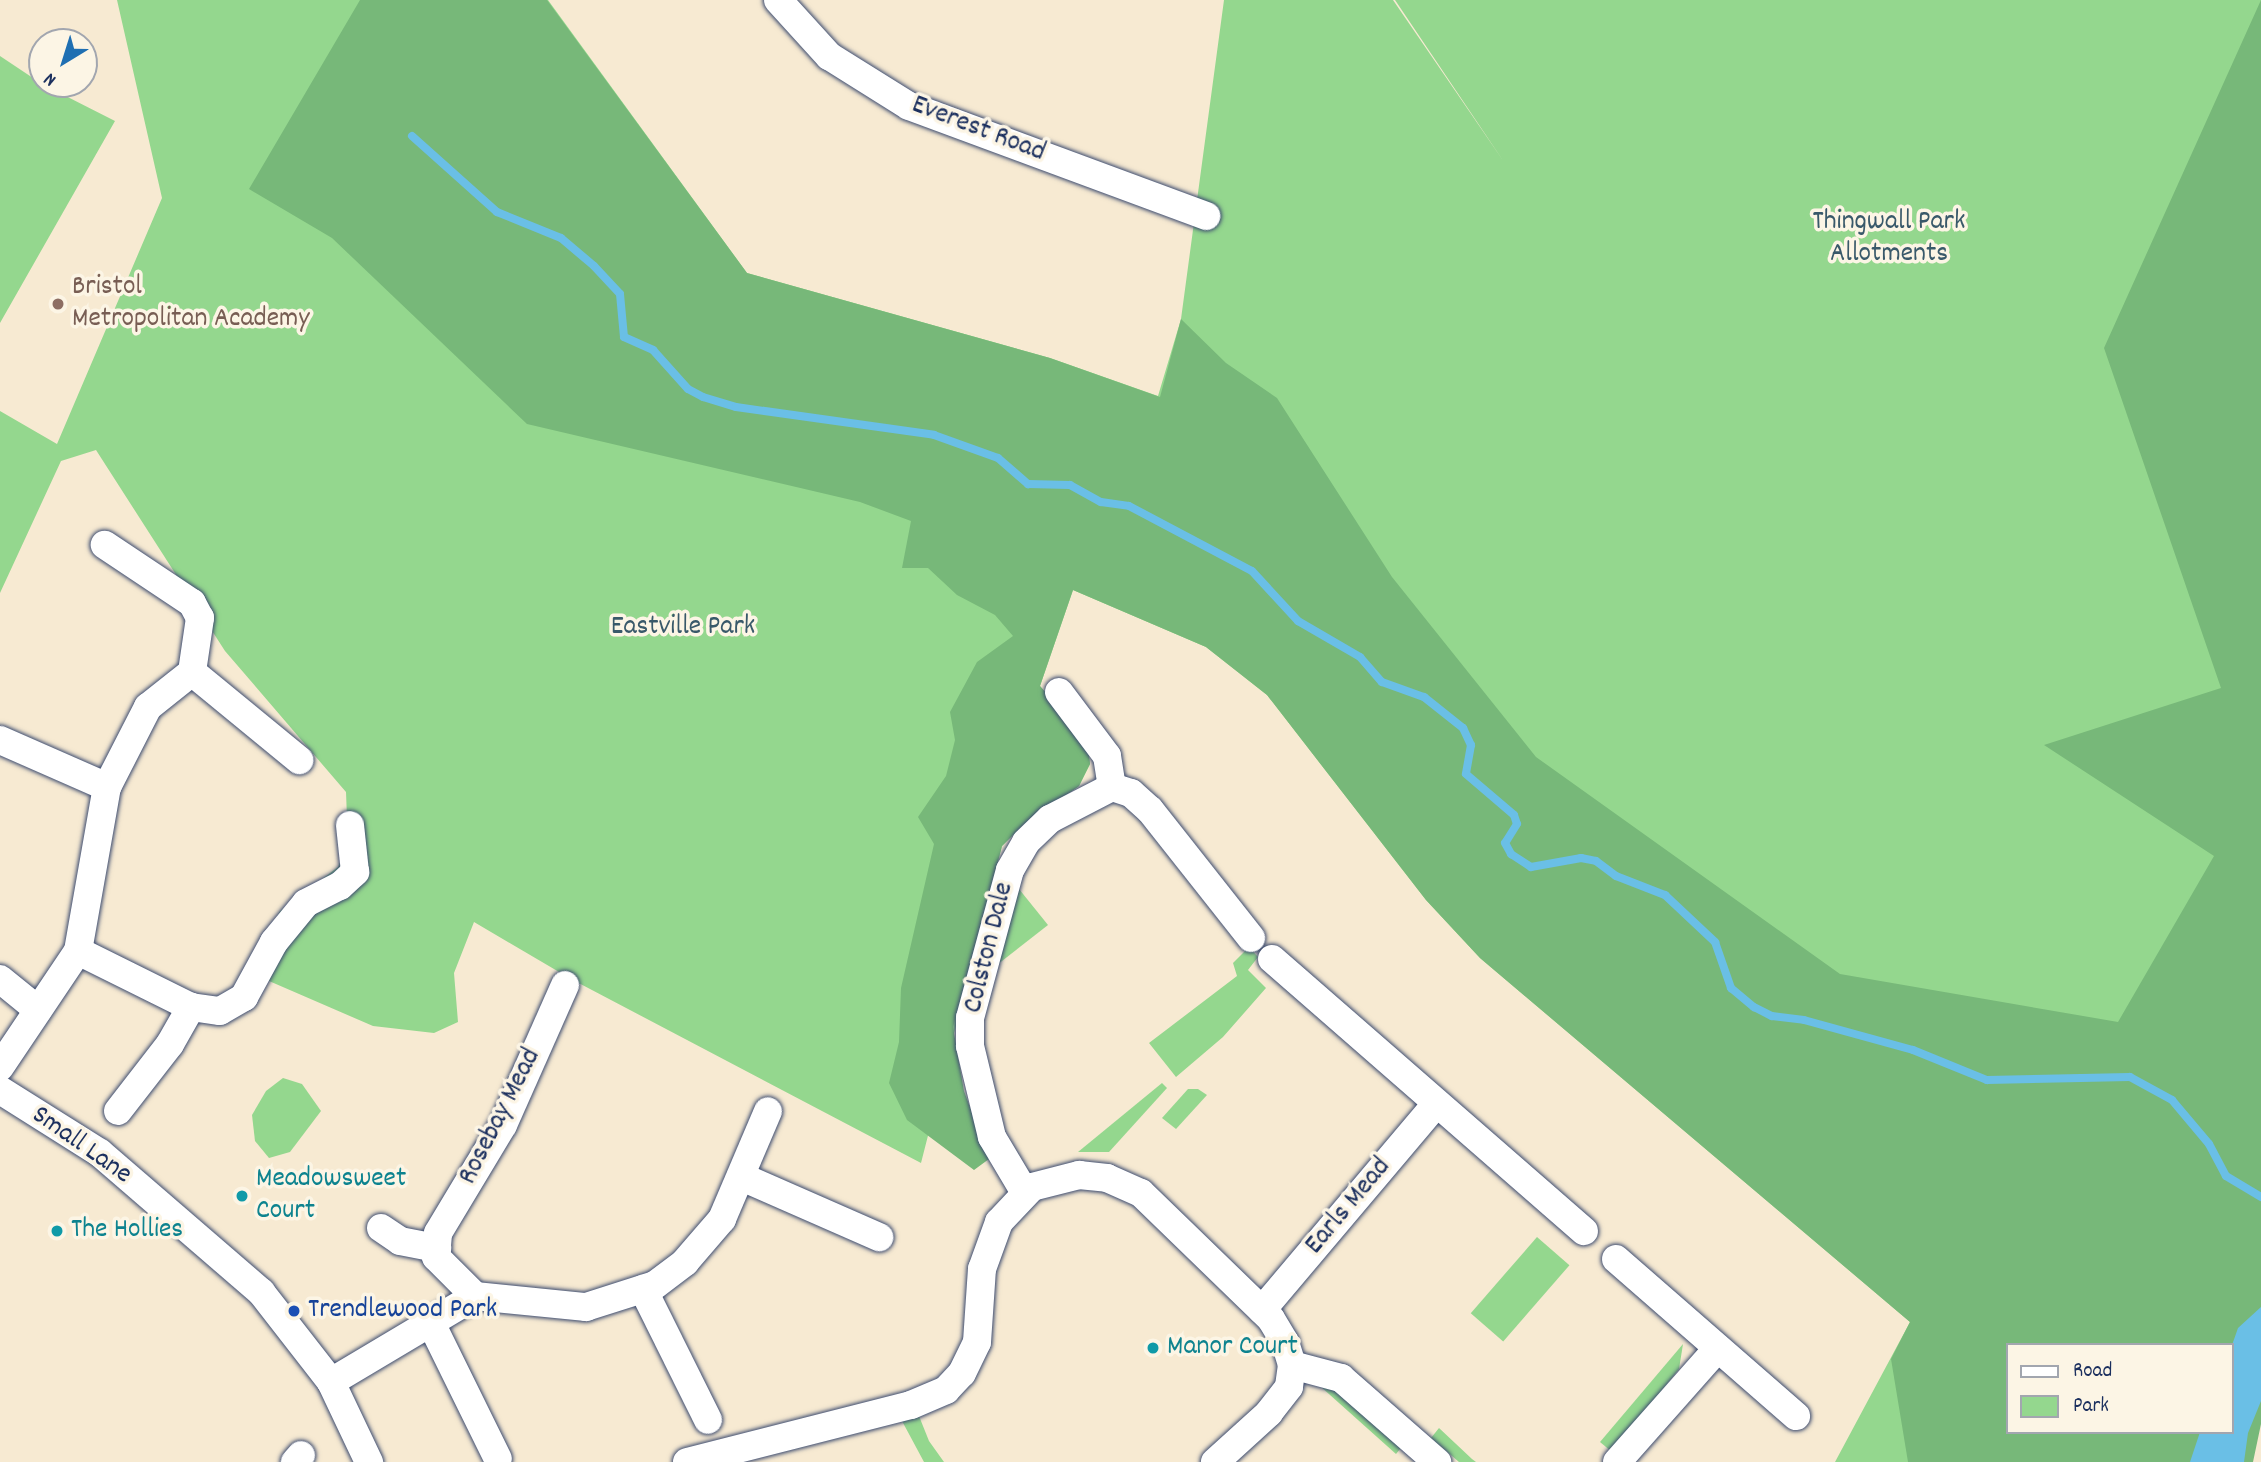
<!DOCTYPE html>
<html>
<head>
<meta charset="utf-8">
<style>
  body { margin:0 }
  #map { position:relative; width:2261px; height:1462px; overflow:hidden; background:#f7ead2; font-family:Dekko,sans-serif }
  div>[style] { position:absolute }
  .green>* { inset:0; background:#94d78e; transform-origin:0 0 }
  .forest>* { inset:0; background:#77b879 }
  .water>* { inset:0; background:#6abfe6 }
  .stream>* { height:8px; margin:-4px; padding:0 4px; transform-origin:4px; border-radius:4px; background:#6abfe6 }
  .roads { filter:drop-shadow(0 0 2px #3c4b6f) drop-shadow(0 0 2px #3c4b6f) }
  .minor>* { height:28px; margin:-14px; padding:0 14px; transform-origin:14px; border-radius:14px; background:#fff }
  .dots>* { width:19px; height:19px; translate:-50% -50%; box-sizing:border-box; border:4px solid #fcf5e5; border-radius:50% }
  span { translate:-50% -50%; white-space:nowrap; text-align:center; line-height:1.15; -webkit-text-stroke:7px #fcf5e5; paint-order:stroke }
  .street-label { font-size:28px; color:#1b2f5e }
  .park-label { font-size:28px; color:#39596a }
  .education-label { font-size:28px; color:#785e54 }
  .left { translate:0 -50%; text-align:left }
  .culture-label { font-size:28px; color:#0d838f }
  .transit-label { font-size:28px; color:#164399 }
  .legend { position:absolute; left:2006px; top:1343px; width:228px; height:91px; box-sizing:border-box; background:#fcf5e5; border:2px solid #a2a6af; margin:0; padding:9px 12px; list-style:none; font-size:21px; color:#1b2f5e }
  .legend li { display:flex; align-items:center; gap:14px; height:35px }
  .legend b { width:35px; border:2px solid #a2a6af }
  .north { position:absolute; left:28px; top:28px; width:70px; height:70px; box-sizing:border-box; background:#fcf5e5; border:2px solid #a2a6af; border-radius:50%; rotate:218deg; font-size:19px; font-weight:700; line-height:28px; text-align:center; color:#1b2f5e }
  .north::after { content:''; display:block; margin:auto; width:24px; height:32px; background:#1f6fb2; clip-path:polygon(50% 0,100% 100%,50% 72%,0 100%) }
</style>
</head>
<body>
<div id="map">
  <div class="green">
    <i style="clip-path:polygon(117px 0,548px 0,747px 273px,1050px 358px,1158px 396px,1181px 319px,1224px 0,1393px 0,1504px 162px,1395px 0,2261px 0,2261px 1311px,2007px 1345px,2007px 1432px,2186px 1462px,1835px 1462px,1910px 1322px,1480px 958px,1426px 900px,1267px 695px,1206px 647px,1073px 590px,1040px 686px,1087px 741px,1090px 764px,1079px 786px,1024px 824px,1002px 846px,921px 1163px,571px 979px,474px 922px,454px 973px,458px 1022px,434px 1033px,373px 1026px,248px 972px,280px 911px,338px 867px,348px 845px,346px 792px,225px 651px,96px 450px,61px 461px,0 593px,0 411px,57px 444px,162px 198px)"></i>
    <i style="clip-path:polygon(0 56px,42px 84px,115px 121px,0 323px)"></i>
    <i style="clip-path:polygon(1015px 884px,1048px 925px,993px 968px)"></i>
    <i style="clip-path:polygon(1249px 947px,1258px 957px,1248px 970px,1266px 988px,1223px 1037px,1176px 1077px,1149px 1043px,1237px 976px,1233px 963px)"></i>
    <i style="clip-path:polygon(283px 1078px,302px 1084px,321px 1111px,290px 1152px,269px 1158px,255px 1141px,252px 1115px,266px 1091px)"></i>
    <i style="clip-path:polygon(1162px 1083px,1167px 1088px,1109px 1152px,1078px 1152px)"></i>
    <i style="clip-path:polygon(1188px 1089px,1198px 1089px,1207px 1095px,1176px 1129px,1162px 1118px)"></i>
    <i style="left:1537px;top:1237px;width:43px;height:101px;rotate:41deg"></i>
    <i style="clip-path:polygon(1683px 1344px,1679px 1369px,1612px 1452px,1600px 1442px)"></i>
    <i style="clip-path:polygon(1320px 1386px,1333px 1386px,1404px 1444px,1396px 1454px)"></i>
    <i style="clip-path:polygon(919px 1416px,929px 1441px,944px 1462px,924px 1462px,902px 1421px)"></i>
    <i style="clip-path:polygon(1439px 1428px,1472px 1459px,1476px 1462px,1459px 1462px,1431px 1438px)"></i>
  </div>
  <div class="forest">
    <i style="clip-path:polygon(evenodd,360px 0,547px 0,747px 273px,1050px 358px,1160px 397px,1181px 319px,1226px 363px,1277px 398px,1392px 577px,1536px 757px,1840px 974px,2118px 1022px,2214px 856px,2044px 745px,2221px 688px,2104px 348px,2261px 0,2261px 1424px,2253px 1462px,1908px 1462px,1891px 1359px,1910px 1322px,1480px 958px,1426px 900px,1267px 695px,1206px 647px,1073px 590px,1040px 686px,1087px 741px,1090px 764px,1079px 786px,1024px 824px,1002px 846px,953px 1027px,964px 1091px,989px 1159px,974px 1170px,907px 1120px,889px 1083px,899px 1042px,901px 988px,934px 844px,918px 817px,946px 776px,955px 740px,950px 712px,977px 662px,1013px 636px,995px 615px,957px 595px,928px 568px,902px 568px,911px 521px,860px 502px,527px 424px,332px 238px,249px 189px,360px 0,2007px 1345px,2231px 1345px,2231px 1432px,2007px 1432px,2007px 1345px)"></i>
  </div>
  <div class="water">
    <i style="clip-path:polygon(2261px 1307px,2261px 1401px,2248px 1433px,2244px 1462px,2190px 1462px,2200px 1432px,2231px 1432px,2231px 1348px,2238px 1328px)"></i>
  </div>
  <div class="stream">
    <i style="left:412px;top:136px;width:114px;rotate:41.8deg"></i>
    <i style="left:497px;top:212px;width:69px;rotate:22.1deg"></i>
    <i style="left:561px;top:238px;width:43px;rotate:40.3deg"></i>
    <i style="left:594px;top:266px;width:38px;rotate:47deg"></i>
    <i style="left:620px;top:294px;width:43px;rotate:84.7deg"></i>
    <i style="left:624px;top:337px;width:32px;rotate:24deg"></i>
    <i style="left:653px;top:350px;width:52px;rotate:48.1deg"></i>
    <i style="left:688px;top:389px;width:17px;rotate:28deg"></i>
    <i style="left:703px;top:397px;width:34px;rotate:17deg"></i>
    <i style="left:736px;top:407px;width:200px;rotate:8deg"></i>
    <i style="left:934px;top:435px;width:68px;rotate:19.8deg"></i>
    <i style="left:998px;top:458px;width:40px;rotate:41deg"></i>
    <i style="left:1028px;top:484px;width:42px;rotate:1.4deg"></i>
    <i style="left:1070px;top:485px;width:35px;rotate:29deg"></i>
    <i style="left:1101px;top:502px;width:28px;rotate:8deg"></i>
    <i style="left:1129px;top:506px;width:139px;rotate:27.9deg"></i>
    <i style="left:1252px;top:571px;width:68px;rotate:47.4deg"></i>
    <i style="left:1298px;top:621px;width:72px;rotate:30.1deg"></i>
    <i style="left:1360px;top:657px;width:33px;rotate:49deg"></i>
    <i style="left:1382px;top:682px;width:45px;rotate:19.7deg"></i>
    <i style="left:1424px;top:697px;width:50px;rotate:38.5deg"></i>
    <i style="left:1463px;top:728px;width:19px;rotate:65deg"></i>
    <i style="left:1471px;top:745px;width:29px;rotate:100deg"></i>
    <i style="left:1466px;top:774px;width:63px;rotate:40.5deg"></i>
    <i style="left:1514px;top:815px;width:9px;rotate:72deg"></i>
    <i style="left:1517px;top:824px;width:22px;rotate:122deg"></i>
    <i style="left:1505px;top:843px;width:13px;rotate:61deg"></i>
    <i style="left:1511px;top:854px;width:24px;rotate:33deg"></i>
    <i style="left:1531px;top:867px;width:51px;rotate:-10.2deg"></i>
    <i style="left:1581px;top:858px;width:15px;rotate:11deg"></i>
    <i style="left:1596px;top:861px;width:25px;rotate:37deg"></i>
    <i style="left:1616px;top:876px;width:53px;rotate:21.2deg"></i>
    <i style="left:1665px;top:895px;width:69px;rotate:43.2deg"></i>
    <i style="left:1715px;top:942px;width:49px;rotate:70.8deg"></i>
    <i style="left:1731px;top:988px;width:30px;rotate:40deg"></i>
    <i style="left:1754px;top:1007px;width:20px;rotate:27deg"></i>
    <i style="left:1772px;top:1016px;width:32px;rotate:7deg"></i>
    <i style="left:1804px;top:1020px;width:113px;rotate:15.4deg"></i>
    <i style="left:1913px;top:1050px;width:80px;rotate:22.1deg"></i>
    <i style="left:1987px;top:1080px;width:143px;rotate:-1.2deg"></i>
    <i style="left:2130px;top:1077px;width:48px;rotate:28.7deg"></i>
    <i style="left:2172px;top:1100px;width:57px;rotate:49.9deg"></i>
    <i style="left:2209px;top:1144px;width:36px;rotate:62deg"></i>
    <i style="left:2226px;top:1176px;width:41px;rotate:31deg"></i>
  </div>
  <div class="roads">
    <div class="minor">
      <i style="left:778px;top:0;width:76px;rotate:47.7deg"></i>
      <i style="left:829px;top:56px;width:94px;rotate:32deg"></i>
      <i style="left:909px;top:106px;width:317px;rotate:20.3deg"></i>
      <i style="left:192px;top:672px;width:139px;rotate:39.4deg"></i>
      <i style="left:1059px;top:692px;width:80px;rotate:53.1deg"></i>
      <i style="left:1107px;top:756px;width:31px;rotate:81deg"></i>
      <i style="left:0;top:740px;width:117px;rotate:23.7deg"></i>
      <i style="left:78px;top:951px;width:126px;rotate:26.4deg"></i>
      <i style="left:191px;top:1007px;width:29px;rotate:8deg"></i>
      <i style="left:220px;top:1011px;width:28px;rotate:-30deg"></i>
      <i style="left:244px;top:997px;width:63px;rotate:-61.4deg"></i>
      <i style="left:274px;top:942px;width:50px;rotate:-50.6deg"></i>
      <i style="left:306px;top:903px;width:38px;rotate:-27deg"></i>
      <i style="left:340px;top:886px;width:21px;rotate:-43deg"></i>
      <i style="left:355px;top:872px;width:47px;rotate:-96.1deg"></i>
      <i style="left:1272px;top:959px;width:414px;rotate:41.1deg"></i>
      <i style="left:0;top:979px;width:49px;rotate:39.2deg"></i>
      <i style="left:0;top:1067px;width:140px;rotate:-56.1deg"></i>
      <i style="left:78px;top:951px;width:167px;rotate:-80deg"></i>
      <i style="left:107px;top:787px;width:90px;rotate:-62.9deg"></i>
      <i style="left:148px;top:707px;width:56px;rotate:-38.5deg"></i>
      <i style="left:192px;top:672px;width:55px;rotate:-81.6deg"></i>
      <i style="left:200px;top:618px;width:17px;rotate:-118deg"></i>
      <i style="left:192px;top:603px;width:105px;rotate:-146.3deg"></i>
      <i style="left:0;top:1090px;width:118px;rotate:32.2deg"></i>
      <i style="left:100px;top:1153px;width:213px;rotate:40.8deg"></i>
      <i style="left:261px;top:1292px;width:114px;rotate:52.1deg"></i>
      <i style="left:331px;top:1382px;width:89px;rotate:64.6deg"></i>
      <i style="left:118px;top:1111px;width:85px;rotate:-52.2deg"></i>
      <i style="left:170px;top:1044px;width:43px;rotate:-60.4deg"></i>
      <i style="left:742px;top:1177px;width:150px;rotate:23.7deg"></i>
      <i style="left:1024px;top:1191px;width:63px;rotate:-120.7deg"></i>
      <i style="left:992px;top:1137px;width:94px;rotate:-103.6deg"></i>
      <i style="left:970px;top:1046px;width:28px;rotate:-90deg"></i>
      <i style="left:970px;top:1018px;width:153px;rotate:-74.9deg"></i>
      <i style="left:1010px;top:870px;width:32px;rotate:-60deg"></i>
      <i style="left:1026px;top:842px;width:33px;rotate:-44deg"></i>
      <i style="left:1050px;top:819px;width:70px;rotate:-27.3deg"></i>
      <i style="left:1112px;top:787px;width:20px;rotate:18deg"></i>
      <i style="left:1131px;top:793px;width:25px;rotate:42deg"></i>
      <i style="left:1150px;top:810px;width:163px;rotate:51.7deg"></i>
      <i style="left:381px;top:1228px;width:23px;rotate:34deg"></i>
      <i style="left:400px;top:1241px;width:38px;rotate:11deg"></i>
      <i style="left:1616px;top:1259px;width:239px;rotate:41.1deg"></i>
      <i style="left:643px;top:1289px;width:146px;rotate:63.6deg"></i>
      <i style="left:475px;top:1296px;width:55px;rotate:-135deg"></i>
      <i style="left:436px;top:1257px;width:24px;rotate:-85deg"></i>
      <i style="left:438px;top:1233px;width:126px;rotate:-59deg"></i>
      <i style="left:503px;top:1125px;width:153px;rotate:-66.1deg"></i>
      <i style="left:1262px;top:1310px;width:270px;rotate:-49.8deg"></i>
      <i style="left:432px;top:1325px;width:149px;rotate:63.8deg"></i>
      <i style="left:1292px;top:1365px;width:51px;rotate:14.9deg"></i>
      <i style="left:1341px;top:1378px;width:128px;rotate:41.2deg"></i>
      <i style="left:331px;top:1382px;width:168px;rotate:-30.8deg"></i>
      <i style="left:475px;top:1296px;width:112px;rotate:5.7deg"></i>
      <i style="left:586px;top:1307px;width:72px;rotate:-17.7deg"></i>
      <i style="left:655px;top:1285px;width:38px;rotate:-37deg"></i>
      <i style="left:685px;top:1262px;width:57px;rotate:-49.3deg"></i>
      <i style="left:722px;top:1219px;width:117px;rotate:-66.9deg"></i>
      <i style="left:295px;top:1462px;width:9px;rotate:-49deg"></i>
      <i style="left:687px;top:1462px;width:231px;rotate:-14.3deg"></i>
      <i style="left:911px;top:1405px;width:38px;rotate:-23deg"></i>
      <i style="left:946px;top:1390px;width:23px;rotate:-47deg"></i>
      <i style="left:962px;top:1373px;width:34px;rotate:-64deg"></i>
      <i style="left:977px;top:1342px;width:73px;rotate:-86.1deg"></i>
      <i style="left:982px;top:1269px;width:50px;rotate:-70.1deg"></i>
      <i style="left:999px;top:1222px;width:48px;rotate:-46.7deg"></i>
      <i style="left:1032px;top:1187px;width:49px;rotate:-14.3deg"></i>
      <i style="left:1079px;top:1175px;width:28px;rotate:6deg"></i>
      <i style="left:1107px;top:1178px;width:37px;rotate:24deg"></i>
      <i style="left:1141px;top:1193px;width:181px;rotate:44.1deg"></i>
      <i style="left:1271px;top:1319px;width:27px;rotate:59deg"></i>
      <i style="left:1285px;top:1342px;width:24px;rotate:73deg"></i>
      <i style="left:1292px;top:1365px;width:22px;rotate:98deg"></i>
      <i style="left:1289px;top:1387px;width:33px;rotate:128deg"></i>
      <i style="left:1269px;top:1413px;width:73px;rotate:137.8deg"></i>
      <i style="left:1617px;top:1462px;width:152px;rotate:-48.5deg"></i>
    </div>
  </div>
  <div class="dots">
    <i style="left:58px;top:304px;background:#8d6e63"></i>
    <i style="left:242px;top:1196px;background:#0f9aa8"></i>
    <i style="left:57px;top:1231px;background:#0f9aa8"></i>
    <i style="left:294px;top:1311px;background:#1a4fb4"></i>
    <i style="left:1153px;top:1348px;background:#0f9aa8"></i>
  </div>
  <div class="street-label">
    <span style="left:978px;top:130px;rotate:21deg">Everest Road</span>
    <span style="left:990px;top:948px;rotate:-76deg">Colston Dale</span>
    <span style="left:501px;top:1117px;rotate:-63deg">Rosebay Mead</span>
    <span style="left:81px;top:1146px;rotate:35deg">Small Lane</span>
    <span style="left:1349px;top:1207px;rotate:-50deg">Earls Mead</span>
  </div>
  <div class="park-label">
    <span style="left:1889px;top:239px">Thingwall Park<br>Allotments</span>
    <span style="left:683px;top:628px">Eastville Park</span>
  </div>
  <div class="education-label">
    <span class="left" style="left:72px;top:304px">Bristol<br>Metropolitan Academy</span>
  </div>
  <div class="culture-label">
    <span class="left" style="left:256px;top:1196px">Meadowsweet<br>Court</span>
    <span class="left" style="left:71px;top:1231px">The Hollies</span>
    <span class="left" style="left:1167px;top:1348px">Manor Court</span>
  </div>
  <div class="transit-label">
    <span class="left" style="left:308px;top:1311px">Trendlewood Park</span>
  </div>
  <ul class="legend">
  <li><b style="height:9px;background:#fff"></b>Road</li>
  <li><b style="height:19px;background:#94d78e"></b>Park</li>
  </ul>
  <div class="north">N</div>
</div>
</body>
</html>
